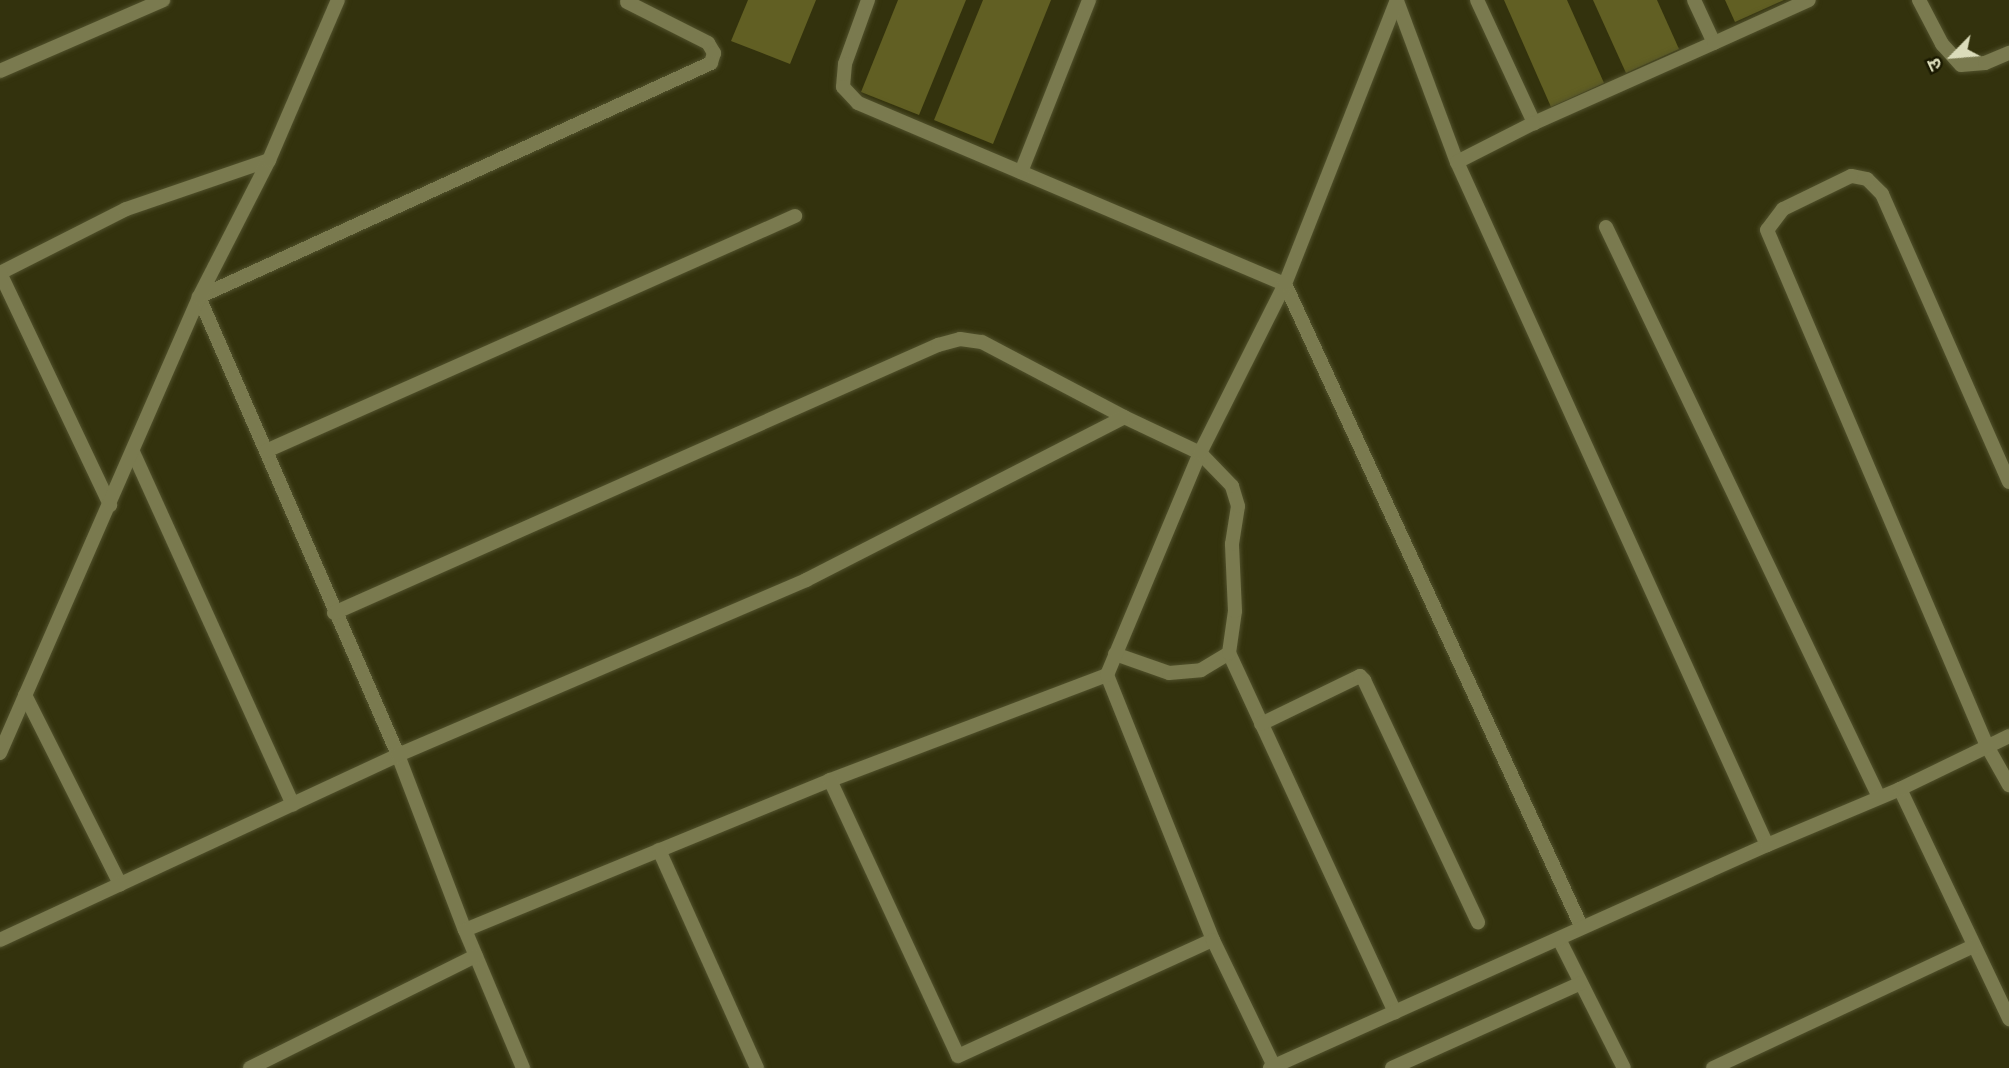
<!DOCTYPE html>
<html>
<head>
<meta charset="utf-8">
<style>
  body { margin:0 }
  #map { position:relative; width:2009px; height:1068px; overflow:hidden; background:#33320d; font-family:"IBM Plex Sans","Noto Sans Devanagari",sans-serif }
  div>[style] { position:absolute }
  .building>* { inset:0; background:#615f23 }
  .roads { filter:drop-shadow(0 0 2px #51512c) drop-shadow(0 0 2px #51512c) }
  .service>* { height:14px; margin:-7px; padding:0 7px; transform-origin:7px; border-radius:7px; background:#7a7a4f }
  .minor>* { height:14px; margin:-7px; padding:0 7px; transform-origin:7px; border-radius:7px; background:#7a7a4f }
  span { translate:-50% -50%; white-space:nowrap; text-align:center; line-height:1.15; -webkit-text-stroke:7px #1a1900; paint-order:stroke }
  .north { position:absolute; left:1918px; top:21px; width:70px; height:70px; -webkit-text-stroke:5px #1a1900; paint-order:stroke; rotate:245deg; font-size:19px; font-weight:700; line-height:28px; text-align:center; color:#dbdcba }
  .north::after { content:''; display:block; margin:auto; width:24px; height:32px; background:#dbdcba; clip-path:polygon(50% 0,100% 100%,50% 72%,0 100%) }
</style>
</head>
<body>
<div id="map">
  <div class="building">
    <i style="clip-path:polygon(748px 0,816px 0,790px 64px,731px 41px)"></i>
    <i style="clip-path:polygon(898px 0,966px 0,919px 115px,861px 92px)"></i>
    <i style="clip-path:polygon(983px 0,1051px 0,993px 144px,934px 120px)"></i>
    <i style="clip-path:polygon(1504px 0,1567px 0,1604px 83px,1551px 107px)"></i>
    <i style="clip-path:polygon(1593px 0,1657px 0,1679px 49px,1626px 73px)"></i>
    <i style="clip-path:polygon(1725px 0,1784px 0,1735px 22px)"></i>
  </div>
  <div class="roads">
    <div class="service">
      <i style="left:1229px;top:653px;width:396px;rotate:65.2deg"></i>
      <i style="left:1115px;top:654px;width:57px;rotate:19.4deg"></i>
      <i style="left:1169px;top:673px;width:32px;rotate:-5deg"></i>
      <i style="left:1201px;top:670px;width:33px;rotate:-31deg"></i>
      <i style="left:1229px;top:653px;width:42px;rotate:-81.9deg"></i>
      <i style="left:1235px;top:611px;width:67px;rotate:-92.6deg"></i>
      <i style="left:1232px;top:544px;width:38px;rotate:-81deg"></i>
      <i style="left:1238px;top:506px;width:21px;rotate:-107deg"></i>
      <i style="left:1232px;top:486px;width:46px;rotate:-134.1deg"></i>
      <i style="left:1261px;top:724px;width:110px;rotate:-25.9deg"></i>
      <i style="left:1360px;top:676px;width:6px;rotate:45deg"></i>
      <i style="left:1364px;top:680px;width:268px;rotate:64.8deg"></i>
    </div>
    <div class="minor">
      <i style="left:868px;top:0;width:68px;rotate:109.8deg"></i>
      <i style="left:845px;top:64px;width:23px;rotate:95deg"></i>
      <i style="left:843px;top:87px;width:22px;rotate:47deg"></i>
      <i style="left:858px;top:103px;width:464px;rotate:23deg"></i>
      <i style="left:1285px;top:284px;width:709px;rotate:65.24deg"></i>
      <i style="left:1477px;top:0;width:136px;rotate:65.1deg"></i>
      <i style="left:1534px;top:123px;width:197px;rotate:-24deg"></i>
      <i style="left:1694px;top:0;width:47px;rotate:65.1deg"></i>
      <i style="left:1714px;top:43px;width:104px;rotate:-24.4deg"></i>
      <i style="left:1919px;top:0;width:50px;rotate:62.4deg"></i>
      <i style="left:1942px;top:44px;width:28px;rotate:48deg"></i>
      <i style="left:1961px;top:65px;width:24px;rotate:-5deg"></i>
      <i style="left:1985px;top:63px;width:26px;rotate:-23deg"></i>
      <i style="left:1397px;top:1px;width:172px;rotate:69.6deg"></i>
      <i style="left:1457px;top:162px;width:750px;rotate:65.59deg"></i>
      <i style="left:627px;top:2px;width:91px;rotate:26.8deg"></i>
      <i style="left:708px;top:43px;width:12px;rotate:59deg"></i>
      <i style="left:714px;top:53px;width:10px;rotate:107deg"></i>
      <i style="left:711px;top:63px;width:563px;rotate:155.44deg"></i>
      <i style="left:199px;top:297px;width:499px;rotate:66.5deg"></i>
      <i style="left:398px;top:755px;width:187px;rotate:69.1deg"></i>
      <i style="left:465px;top:930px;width:395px;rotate:-22.3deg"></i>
      <i style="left:0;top:71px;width:178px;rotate:-23.5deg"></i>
      <i style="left:1457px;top:162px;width:86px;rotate:-26.9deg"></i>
      <i style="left:1021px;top:172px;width:185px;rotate:-68.4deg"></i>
      <i style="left:1606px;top:227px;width:632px;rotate:64.41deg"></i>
      <i style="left:0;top:273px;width:141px;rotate:-26.9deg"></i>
      <i style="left:126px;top:209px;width:151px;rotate:-18.9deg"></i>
      <i style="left:0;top:273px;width:257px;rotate:64.6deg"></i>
      <i style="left:266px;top:451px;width:579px;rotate:-23.95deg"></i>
      <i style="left:133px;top:452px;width:387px;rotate:65.6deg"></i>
      <i style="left:2009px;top:482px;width:315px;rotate:-113.8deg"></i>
      <i style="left:1882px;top:194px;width:21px;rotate:-135deg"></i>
      <i style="left:1867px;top:179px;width:16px;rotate:-169deg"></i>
      <i style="left:1851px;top:176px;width:76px;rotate:154.1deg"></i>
      <i style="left:1783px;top:209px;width:26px;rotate:127deg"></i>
      <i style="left:1767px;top:230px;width:561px;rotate:66.91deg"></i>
      <i style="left:1987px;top:746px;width:45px;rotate:60.6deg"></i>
      <i style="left:334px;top:613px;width:661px;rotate:-23.93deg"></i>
      <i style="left:938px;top:345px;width:23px;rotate:-15deg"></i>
      <i style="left:960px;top:339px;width:22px;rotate:8deg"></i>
      <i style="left:982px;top:342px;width:161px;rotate:27.8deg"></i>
      <i style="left:1124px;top:417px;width:84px;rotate:25.3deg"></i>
      <i style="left:1107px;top:675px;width:296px;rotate:159.2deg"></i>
      <i style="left:830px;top:780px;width:304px;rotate:65.1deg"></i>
      <i style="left:958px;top:1056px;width:280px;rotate:-24.5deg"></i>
      <i style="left:1213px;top:940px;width:285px;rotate:-111.8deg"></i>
      <i style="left:1107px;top:675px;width:241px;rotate:-67.3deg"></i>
      <i style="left:1200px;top:453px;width:189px;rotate:-63.3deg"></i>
      <i style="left:1285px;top:284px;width:305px;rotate:-68.5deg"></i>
      <i style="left:25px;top:695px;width:212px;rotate:63.3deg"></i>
      <i style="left:0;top:753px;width:498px;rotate:-66.4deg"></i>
      <i style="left:199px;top:297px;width:154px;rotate:-62.9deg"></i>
      <i style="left:269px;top:160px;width:174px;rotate:-66.7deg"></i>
      <i style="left:1900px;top:789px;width:255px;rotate:64.6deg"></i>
      <i style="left:659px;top:850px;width:239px;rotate:65.8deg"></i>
      <i style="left:465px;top:930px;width:150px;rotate:67.2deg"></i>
      <i style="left:1559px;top:939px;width:144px;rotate:63.3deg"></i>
      <i style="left:0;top:940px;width:439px;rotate:-24.9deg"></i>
      <i style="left:398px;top:755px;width:444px;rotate:-23.2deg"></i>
      <i style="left:806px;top:580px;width:357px;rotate:-27.1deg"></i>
      <i style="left:1213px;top:940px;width:140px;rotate:64.2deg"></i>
      <i style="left:250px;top:1068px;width:252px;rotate:-26.4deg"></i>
      <i style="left:1270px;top:1068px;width:545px;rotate:-24.17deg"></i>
      <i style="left:1767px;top:845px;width:144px;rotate:-22.8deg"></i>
      <i style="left:1900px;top:789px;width:121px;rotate:-25.9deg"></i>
      <i style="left:1392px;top:1068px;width:207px;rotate:-24.2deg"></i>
      <i style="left:1713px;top:1068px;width:288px;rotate:-25.1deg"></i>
    </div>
  </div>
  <div class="north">उ</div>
</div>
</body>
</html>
